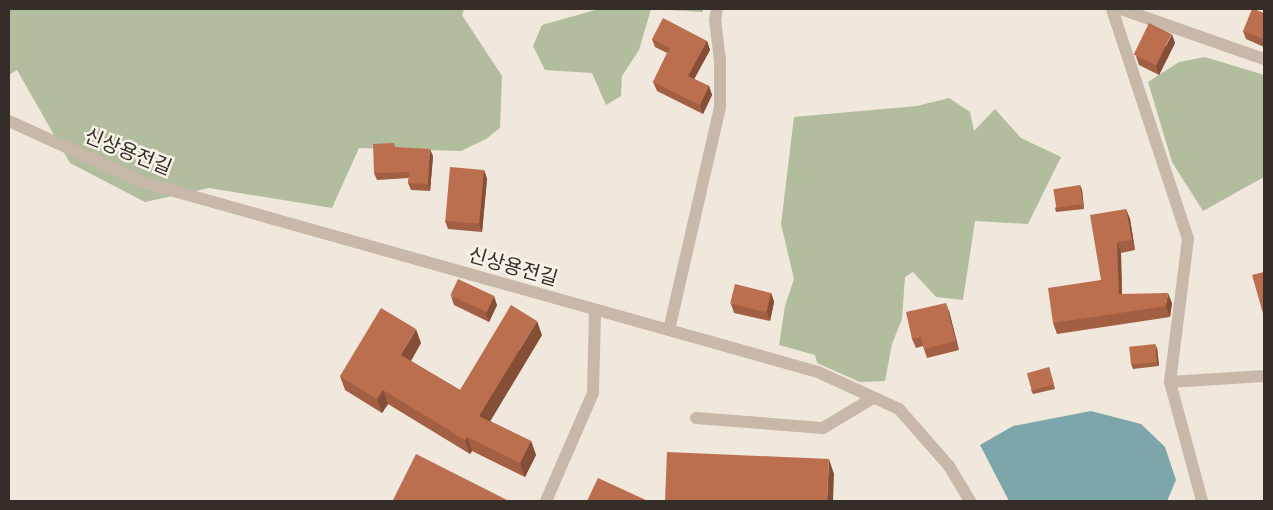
<!DOCTYPE html>
<html>
<head>
<meta charset="utf-8">
<style>
  body { margin:0 }
  #map { position:relative; width:1273px; height:510px; overflow:hidden; background:#f0e8dc; font-family:Jost,"Noto Sans KR",sans-serif }
  div>[style] { position:absolute }
  .green>* { inset:0; background:#b1bd9d }
  .water>* { inset:0; background:#7da6aa }
  .service>* { height:12px; margin:-6px; padding:0 6px; transform-origin:6px; border-radius:6px; background:#c7b8a9 }
  .minor>* { height:12px; margin:-6px; padding:0 6px; transform-origin:6px; border-radius:6px; background:#c7b8a9 }
  .wall>* { inset:0; background:#a25f43 }
  .shaded-wall>* { inset:0; background:#844e37 }
  .building>* { inset:0; background:#bc6f4e; transform-origin:0 0 }
  span { translate:-50% -50%; white-space:nowrap; text-align:center; line-height:1.15; -webkit-text-stroke:5px #f8f1e8; paint-order:stroke }
  .street-label { font-size:20px; color:#342d28 }
  .frame { position:absolute; inset:0; border:10px solid #342d28; pointer-events:none }
</style>
</head>
<body>
<div id="map">
  <div class="green">
    <i style="clip-path:polygon(9px 9px,464px 9px,462px 15px,502px 76px,500px 128px,486px 139px,461px 151px,359px 148px,332px 208px,209px 188px,145px 202px,70px 163px,17px 70px,9px 75px)"></i>
    <i style="clip-path:polygon(599px 9px,703px 9px,703px 12px,651px 9px,639px 50px,622px 76px,621px 96px,606px 105px,592px 73px,545px 70px,533px 46px,542px 25px)"></i>
    <i style="clip-path:polygon(1205px 57px,1264px 75px,1264px 177px,1203px 211px,1172px 162px,1148px 82px,1179px 62px)"></i>
    <i style="clip-path:polygon(949px 98px,970px 112px,974px 131px,995px 109px,1021px 138px,1061px 157px,1028px 224px,975px 221px,963px 300px,936px 297px,913px 272px,905px 277px,902px 319px,892px 344px,885px 381px,860px 382px,817px 363px,815px 355px,779px 345px,785px 306px,794px 279px,781px 224px,794px 117px,917px 106px)"></i>
  </div>
  <div class="water">
    <i style="clip-path:polygon(1091px 411px,1141px 424px,1165px 447px,1176px 480px,1167px 501px,1009px 501px,980px 445px,1013px 426px)"></i>
  </div>
  <div class="service">
    <i style="left:669px;top:330px;width:228px;rotate:-77.1deg"></i>
    <i style="left:720px;top:108px;width:48px;rotate:-90deg"></i>
    <i style="left:720px;top:60px;width:39px;rotate:-97deg"></i>
    <i style="left:715px;top:21px;width:12px;rotate:-81deg"></i>
    <i style="left:696px;top:418px;width:127px;rotate:4.5deg"></i>
    <i style="left:823px;top:428px;width:58px;rotate:-31deg"></i>
    <i style="left:546px;top:501px;width:118px;rotate:-66.5deg"></i>
    <i style="left:593px;top:393px;width:83px;rotate:-88.6deg"></i>
  </div>
  <div class="minor">
    <i style="left:1112px;top:9px;width:242px;rotate:71.7deg"></i>
    <i style="left:1188px;top:239px;width:144px;rotate:97.2deg"></i>
    <i style="left:1170px;top:382px;width:123px;rotate:74.9deg"></i>
    <i style="left:1121px;top:9px;width:151px;rotate:19.3deg"></i>
    <i style="left:9px;top:121px;width:146px;rotate:24.6deg"></i>
    <i style="left:142px;top:182px;width:702px;rotate:15.7deg"></i>
    <i style="left:818px;top:372px;width:89px;rotate:24.6deg"></i>
    <i style="left:899px;top:409px;width:76px;rotate:48.7deg"></i>
    <i style="left:949px;top:466px;width:41px;rotate:59deg"></i>
    <i style="left:1170px;top:382px;width:94px;rotate:-3.7deg"></i>
  </div>
  <div class="wall">
    <i style="clip-path:polygon(1264px 13px,1264px 47px,1246px 39px,1243px 31px)"></i>
    <i style="clip-path:polygon(652px 39px,707px 41px,710px 50px,694px 79px,709px 86px,712px 95px,703px 114px,657px 91px,653px 82px,667px 53px,655px 47px)"></i>
    <i style="clip-path:polygon(1175px 43px,1159px 75px,1139px 65px,1136px 56px)"></i>
    <i style="clip-path:polygon(396px 147px,433px 156px,430px 191px,411px 190px,408px 183px,409px 178px,377px 180px,374px 173px)"></i>
    <i style="clip-path:polygon(484px 170px,487px 179px,482px 232px,448px 229px,445px 221px)"></i>
    <i style="clip-path:polygon(1080px 185px,1082px 190px,1084px 209px,1056px 212px,1055px 208px)"></i>
    <i style="clip-path:polygon(1126px 209px,1130px 219px,1135px 250px,1121px 253px,1122px 294px,1172px 303px,1170px 317px,1057px 334px,1053px 323px,1101px 280px)"></i>
    <i style="clip-path:polygon(771px 293px,774px 302px,770px 321px,734px 313px,731px 304px)"></i>
    <i style="clip-path:polygon(451px 296px,497px 305px,489px 322px,454px 305px)"></i>
    <i style="clip-path:polygon(949px 311px,959px 350px,927px 358px,923px 346px,916px 348px,912px 339px)"></i>
    <i style="clip-path:polygon(542px 335px,490px 421px,531px 441px,536px 455px,525px 477px,472px 451px,470px 454px,388px 404px,382px 413px,345px 390px,340px 376px,421px 343px,411px 361px,460px 390px)"></i>
    <i style="clip-path:polygon(1157px 348px,1159px 366px,1133px 369px,1131px 364px)"></i>
    <i style="clip-path:polygon(1049px 367px,1055px 389px,1033px 394px,1031px 390px)"></i>
  </div>
  <div class="shaded-wall">
    <i style="clip-path:polygon(1172px 34px,1175px 43px,1159px 75px,1156px 66px)"></i>
    <i style="clip-path:polygon(707px 41px,710px 50px,691px 85px,688px 76px)"></i>
    <i style="clip-path:polygon(709px 86px,712px 95px,703px 114px,700px 105px)"></i>
    <i style="clip-path:polygon(430px 149px,433px 156px,430px 191px,428px 184px)"></i>
    <i style="clip-path:polygon(484px 170px,487px 179px,482px 232px,479px 224px)"></i>
    <i style="clip-path:polygon(1080px 185px,1082px 190px,1084px 209px,1083px 204px)"></i>
    <i style="clip-path:polygon(1126px 209px,1130px 219px,1135px 250px,1132px 240px)"></i>
    <i style="clip-path:polygon(1117px 242px,1121px 253px,1122px 305px,1119px 294px)"></i>
    <i style="clip-path:polygon(771px 293px,774px 302px,770px 321px,767px 312px)"></i>
    <i style="clip-path:polygon(1168px 293px,1172px 303px,1170px 317px,1166px 306px)"></i>
    <i style="clip-path:polygon(494px 296px,497px 305px,489px 322px,486px 313px)"></i>
    <i style="clip-path:polygon(946px 303px,949px 311px,959px 350px,956px 341px)"></i>
    <i style="clip-path:polygon(537px 321px,542px 335px,485px 430px,479px 416px)"></i>
    <i style="clip-path:polygon(416px 329px,421px 343px,406px 369px,401px 355px)"></i>
    <i style="clip-path:polygon(1155px 344px,1157px 348px,1159px 366px,1157px 362px)"></i>
    <i style="clip-path:polygon(383px 390px,388px 404px,382px 413px,377px 399px)"></i>
    <i style="clip-path:polygon(467px 437px,472px 451px,470px 454px,465px 440px)"></i>
    <i style="clip-path:polygon(531px 441px,536px 455px,525px 477px,520px 463px)"></i>
    <i style="clip-path:polygon(829px 459px,834px 474px,833px 501px,827px 501px)"></i>
  </div>
  <div class="building">
    <i style="clip-path:polygon(1252px 9px,1254px 9px,1264px 13px,1264px 39px,1243px 31px)"></i>
    <i style="clip-path:polygon(663px 18px,707px 41px,688px 76px,709px 86px,700px 105px,653px 82px,670px 48px,652px 39px)"></i>
    <i style="left:1149px;top:23px;width:25px;height:35px;rotate:26deg"></i>
    <i style="clip-path:polygon(394px 143px,395px 147px,430px 149px,428px 184px,408px 183px,409px 172px,374px 173px,373px 144px)"></i>
    <i style="left:450px;top:167px;width:34px;height:54px;rotate:5deg"></i>
    <i style="left:1080px;top:185px;width:19px;height:27px;rotate:81deg"></i>
    <i style="clip-path:polygon(1126px 209px,1132px 240px,1117px 242px,1119px 294px,1168px 293px,1166px 306px,1053px 323px,1048px 288px,1101px 280px,1090px 215px)"></i>
    <i style="clip-path:polygon(1264px 272px,1264px 317px,1252px 275px)"></i>
    <i style="left:458px;top:279px;width:40px;height:18px;rotate:25deg"></i>
    <i style="left:735px;top:284px;width:37px;height:20px;rotate:14deg"></i>
    <i style="clip-path:polygon(946px 303px,956px 341px,924px 349px,921px 337px,912px 339px,906px 312px)"></i>
    <i style="clip-path:polygon(511px 305px,537px 321px,479px 416px,531px 441px,520px 463px,467px 437px,465px 440px,383px 390px,377px 399px,340px 376px,381px 308px,416px 329px,401px 355px,460px 390px)"></i>
    <i style="left:1155px;top:344px;width:18px;height:26px;rotate:84deg"></i>
    <i style="left:1049px;top:367px;width:18px;height:23px;rotate:74deg"></i>
    <i style="clip-path:polygon(667px 452px,829px 459px,827px 501px,665px 501px)"></i>
    <i style="clip-path:polygon(416px 454px,509px 501px,396px 501px,393px 500px)"></i>
    <i style="clip-path:polygon(598px 478px,648px 501px,587px 501px)"></i>
  </div>
  <div class="street-label">
    <span style="left:128px;top:152px;rotate:22deg">신상용전길</span>
    <span style="left:513px;top:267px;rotate:16deg">신상용전길</span>
  </div>
  <div class="frame"></div>
</div>
</body>
</html>
